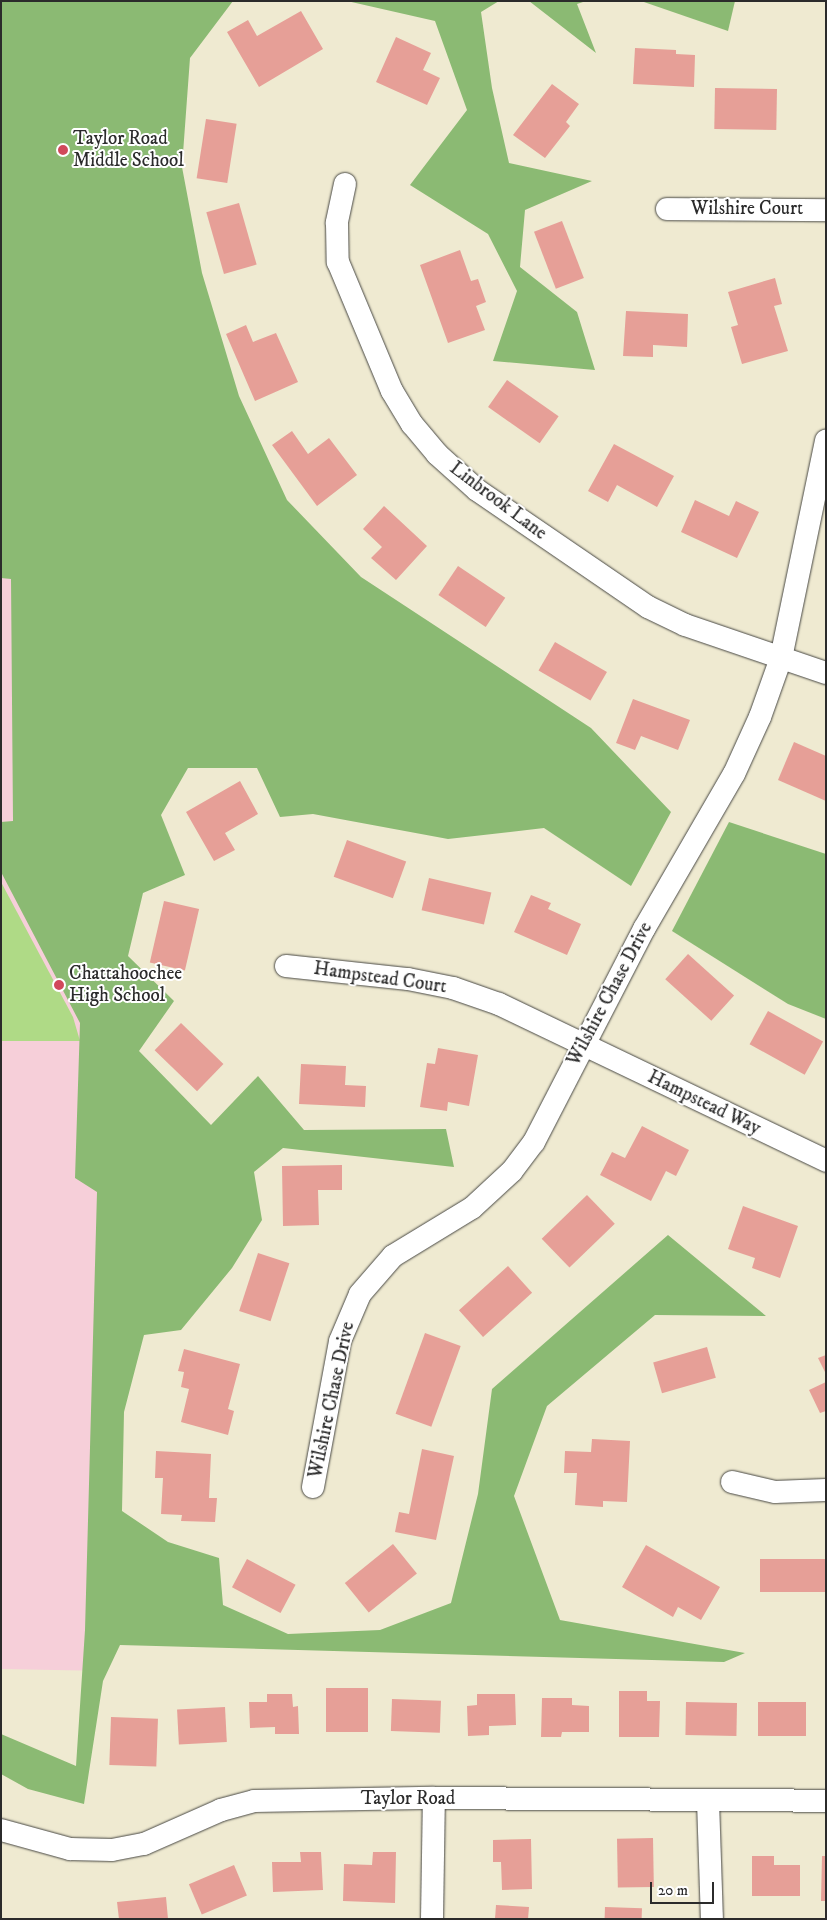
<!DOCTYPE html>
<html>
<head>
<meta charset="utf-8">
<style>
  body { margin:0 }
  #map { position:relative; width:827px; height:1920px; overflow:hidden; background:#efead1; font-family:"IM FELL DW Pica",serif }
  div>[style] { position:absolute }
  .built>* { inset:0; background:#f6cfd9 }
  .green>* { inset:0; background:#afda86 }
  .forest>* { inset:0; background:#8bba73 }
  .building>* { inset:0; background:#e69f97; transform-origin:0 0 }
  .roads { filter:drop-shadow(0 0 1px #484844) drop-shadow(0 0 1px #484844) }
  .minor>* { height:22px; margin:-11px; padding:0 11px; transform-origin:11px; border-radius:11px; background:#fff }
  .dots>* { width:14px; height:14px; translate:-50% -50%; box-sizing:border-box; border:2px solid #fff; border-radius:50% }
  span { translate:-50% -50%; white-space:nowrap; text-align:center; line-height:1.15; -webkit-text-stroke:4px #fff; paint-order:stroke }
  .poi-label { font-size:19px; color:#2b2b2b }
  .left { translate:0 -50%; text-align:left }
  .street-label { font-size:19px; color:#2b2b2b }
  .frame { position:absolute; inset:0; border:2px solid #2b2b2b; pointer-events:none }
  .scale { position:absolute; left:650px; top:1882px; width:64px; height:22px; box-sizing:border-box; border:2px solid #2b2b2b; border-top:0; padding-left:6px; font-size:15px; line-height:18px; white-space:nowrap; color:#2b2b2b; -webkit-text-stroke:4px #fff; paint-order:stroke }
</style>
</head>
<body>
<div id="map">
  <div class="built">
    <i style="clip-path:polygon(1px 1px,126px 300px,108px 1671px,1px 1669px)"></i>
  </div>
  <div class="green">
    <i style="clip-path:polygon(1px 882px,73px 1017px,80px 1041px,1px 1041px)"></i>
  </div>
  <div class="forest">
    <i style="clip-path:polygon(1px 1px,233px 1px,190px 58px,182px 167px,202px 273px,239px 396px,287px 500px,361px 577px,591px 728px,671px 812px,631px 886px,544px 828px,448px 839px,313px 814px,280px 817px,257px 768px,188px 768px,161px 815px,185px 875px,143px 893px,128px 956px,174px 1001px,139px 1051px,211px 1125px,258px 1076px,304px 1130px,446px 1129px,454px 1167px,283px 1148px,254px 1172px,262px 1220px,232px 1268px,181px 1330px,144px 1335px,124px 1412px,122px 1511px,168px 1542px,219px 1558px,223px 1605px,288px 1634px,380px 1630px,451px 1603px,478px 1494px,492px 1389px,668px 1235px,766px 1316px,655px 1315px,547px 1406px,514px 1496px,560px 1620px,745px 1653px,724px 1662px,120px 1645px,103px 1681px,84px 1804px,28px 1789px,1px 1774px,1px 1734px,76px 1766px,85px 1630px,97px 1192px,75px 1178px,80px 1023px,1px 872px,1px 822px,13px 821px,11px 579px,1px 578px)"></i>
    <i style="clip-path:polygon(347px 1px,499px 1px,481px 12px,492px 88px,509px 163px,592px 181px,525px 210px,520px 267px,577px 312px,595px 370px,493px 361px,517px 291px,488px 234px,410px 185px,467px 110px,435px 21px)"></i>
    <i style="clip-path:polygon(529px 1px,586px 1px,577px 4px,596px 53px)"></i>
    <i style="clip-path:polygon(641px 1px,735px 1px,728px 31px)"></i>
    <i style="clip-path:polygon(729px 822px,826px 854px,826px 1019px,788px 1004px,672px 931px)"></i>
  </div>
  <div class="building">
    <i style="clip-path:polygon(301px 11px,323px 49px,259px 87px,227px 32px,248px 20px,257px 36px)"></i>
    <i style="clip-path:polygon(396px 37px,431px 53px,423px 70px,440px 78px,427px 105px,376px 82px)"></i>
    <i style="clip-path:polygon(635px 48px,676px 50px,676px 54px,695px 55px,694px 87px,633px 84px)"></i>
    <i style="clip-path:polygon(552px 84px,579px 104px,566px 122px,570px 126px,545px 158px,513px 135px)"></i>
    <i style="left:715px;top:88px;width:62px;height:41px;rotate:1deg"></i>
    <i style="left:206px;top:119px;width:31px;height:60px;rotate:9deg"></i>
    <i style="left:239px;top:203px;width:64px;height:34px;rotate:74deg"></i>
    <i style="left:562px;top:221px;width:61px;height:30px;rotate:69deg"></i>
    <i style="clip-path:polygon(460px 250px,471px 281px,478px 279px,486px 302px,476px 306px,485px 330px,448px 343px,420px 265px)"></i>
    <i style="clip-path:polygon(775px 278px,782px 304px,774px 306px,788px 351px,742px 364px,731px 327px,738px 325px,728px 292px)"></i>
    <i style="clip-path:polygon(626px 311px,688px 314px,687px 347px,653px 345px,653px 357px,623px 356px)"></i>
    <i style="clip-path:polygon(246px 325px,253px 342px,276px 333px,298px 382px,255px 401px,226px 334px)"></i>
    <i style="left:507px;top:380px;width:63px;height:33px;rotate:35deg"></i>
    <i style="clip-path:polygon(292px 431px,308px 454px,329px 438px,357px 475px,317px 506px,272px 445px)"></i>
    <i style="clip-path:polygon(614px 444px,674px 476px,657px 507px,617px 485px,608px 502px,588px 491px)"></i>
    <i style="clip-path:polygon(695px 500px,729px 516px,736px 501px,759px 512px,737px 558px,681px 532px)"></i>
    <i style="clip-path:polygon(384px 506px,427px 546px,396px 580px,371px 558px,382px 547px,363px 529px)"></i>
    <i style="left:458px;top:566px;width:57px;height:35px;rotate:34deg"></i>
    <i style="left:555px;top:642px;width:60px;height:33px;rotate:30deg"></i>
    <i style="clip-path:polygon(633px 699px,690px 720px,678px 750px,641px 736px,635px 750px,616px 743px)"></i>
    <i style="clip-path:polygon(794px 742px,826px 756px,826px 801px,778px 780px)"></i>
    <i style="clip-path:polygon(240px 781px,258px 814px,225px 833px,235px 850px,214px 861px,186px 812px)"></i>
    <i style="left:347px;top:840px;width:63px;height:39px;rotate:20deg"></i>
    <i style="left:429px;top:878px;width:64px;height:33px;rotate:13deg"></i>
    <i style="clip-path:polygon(531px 895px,551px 903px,548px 909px,581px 924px,567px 955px,514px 932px)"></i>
    <i style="left:164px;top:901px;width:36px;height:63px;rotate:13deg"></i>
    <i style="left:688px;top:954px;width:62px;height:34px;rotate:42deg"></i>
    <i style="left:768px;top:1011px;width:63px;height:38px;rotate:29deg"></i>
    <i style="left:181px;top:1023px;width:59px;height:38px;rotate:44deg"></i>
    <i style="clip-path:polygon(438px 1048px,478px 1055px,469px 1106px,448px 1102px,447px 1111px,420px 1107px,427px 1063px,435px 1064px)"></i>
    <i style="clip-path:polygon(301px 1064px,346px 1066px,345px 1085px,366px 1086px,365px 1107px,299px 1104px)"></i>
    <i style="clip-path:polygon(642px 1126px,689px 1150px,676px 1176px,666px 1171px,651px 1201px,600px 1175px,612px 1152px,625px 1158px)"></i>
    <i style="clip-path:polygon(342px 1165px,342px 1190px,318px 1190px,319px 1225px,283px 1226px,282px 1166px)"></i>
    <i style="left:587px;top:1195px;width:40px;height:63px;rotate:46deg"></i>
    <i style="clip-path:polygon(743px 1206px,798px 1226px,780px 1278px,752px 1268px,755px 1258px,728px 1249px)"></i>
    <i style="left:258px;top:1253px;width:33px;height:61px;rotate:18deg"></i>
    <i style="left:508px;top:1266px;width:36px;height:66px;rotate:48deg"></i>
    <i style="left:425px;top:1333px;width:38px;height:86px;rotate:20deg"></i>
    <i style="left:707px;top:1347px;width:32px;height:56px;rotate:74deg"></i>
    <i style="clip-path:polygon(184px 1349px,240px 1364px,228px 1409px,234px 1411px,228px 1435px,181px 1422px,189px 1389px,181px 1387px,184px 1372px,178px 1371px)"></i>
    <i style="clip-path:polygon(826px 1355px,826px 1374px,818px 1358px)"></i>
    <i style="clip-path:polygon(826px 1382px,826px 1411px,820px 1413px,809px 1390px)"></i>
    <i style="clip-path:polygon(592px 1439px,630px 1441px,627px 1502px,603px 1501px,603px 1507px,575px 1505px,577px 1473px,564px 1473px,565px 1451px,591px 1452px)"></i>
    <i style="clip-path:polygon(422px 1449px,454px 1456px,436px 1540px,395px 1532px,399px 1512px,409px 1514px)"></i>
    <i style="clip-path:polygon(156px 1451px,211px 1454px,209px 1498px,217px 1498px,215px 1522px,181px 1521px,182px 1515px,161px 1514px,163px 1478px,155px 1478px)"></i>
    <i style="left:393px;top:1544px;width:38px;height:62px;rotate:51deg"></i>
    <i style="clip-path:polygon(646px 1545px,720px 1587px,701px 1620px,678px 1607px,673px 1617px,622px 1587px)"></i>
    <i style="left:247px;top:1559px;width:55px;height:32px;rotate:28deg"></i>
    <i style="left:826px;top:1559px;width:33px;height:66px;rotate:90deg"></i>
    <i style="left:326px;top:1688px;width:42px;height:44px"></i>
    <i style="clip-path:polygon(619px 1691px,647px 1691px,647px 1701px,660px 1701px,659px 1737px,619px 1737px)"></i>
    <i style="clip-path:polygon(267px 1694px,292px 1694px,293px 1707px,298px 1706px,299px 1734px,275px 1734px,275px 1727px,250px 1728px,249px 1702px,267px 1702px)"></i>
    <i style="clip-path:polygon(477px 1694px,515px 1694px,516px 1725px,489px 1726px,489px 1735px,468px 1736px,467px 1706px,477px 1705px)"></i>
    <i style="clip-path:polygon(542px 1698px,572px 1698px,572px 1705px,589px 1706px,589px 1732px,562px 1732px,561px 1737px,541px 1737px)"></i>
    <i style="left:392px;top:1699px;width:49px;height:32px;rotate:2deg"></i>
    <i style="left:686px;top:1702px;width:51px;height:33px;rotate:1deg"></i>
    <i style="left:758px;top:1702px;width:48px;height:34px"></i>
    <i style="left:225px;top:1707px;width:35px;height:48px;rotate:87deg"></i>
    <i style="left:111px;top:1717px;width:47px;height:48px;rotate:2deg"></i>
    <i style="left:653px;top:1838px;width:49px;height:36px;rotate:89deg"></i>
    <i style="clip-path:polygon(531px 1839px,532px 1889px,502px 1890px,501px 1862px,493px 1862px,493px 1840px)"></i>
    <i style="clip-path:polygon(300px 1852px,321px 1852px,323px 1890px,273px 1892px,272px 1862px,301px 1862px)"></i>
    <i style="clip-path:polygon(373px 1852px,396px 1852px,395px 1903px,343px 1901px,344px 1864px,372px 1865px)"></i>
    <i style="clip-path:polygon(752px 1856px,774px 1856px,774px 1865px,800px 1865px,800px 1896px,752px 1896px)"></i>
    <i style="clip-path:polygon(822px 1856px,826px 1856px,826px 1901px,821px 1901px)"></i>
    <i style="left:234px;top:1865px;width:33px;height:49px;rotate:67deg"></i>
    <i style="clip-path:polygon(166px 1897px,168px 1919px,119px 1919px,117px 1902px)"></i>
    <i style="clip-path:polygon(496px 1905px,529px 1907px,528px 1919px,495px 1919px)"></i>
    <i style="left:605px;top:1907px;width:37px;height:12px;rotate:2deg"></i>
  </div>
  <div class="roads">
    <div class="minor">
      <i style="left:345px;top:184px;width:40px;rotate:102deg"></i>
      <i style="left:337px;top:223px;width:39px;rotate:89deg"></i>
      <i style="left:338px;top:262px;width:140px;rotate:67.3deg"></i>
      <i style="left:392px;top:391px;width:39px;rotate:59deg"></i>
      <i style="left:412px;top:424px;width:39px;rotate:50deg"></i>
      <i style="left:437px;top:454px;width:54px;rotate:42deg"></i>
      <i style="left:477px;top:490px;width:207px;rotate:34.4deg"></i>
      <i style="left:648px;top:607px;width:41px;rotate:25.9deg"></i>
      <i style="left:685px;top:625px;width:149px;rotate:18.8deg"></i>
      <i style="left:667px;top:209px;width:159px;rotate:0.4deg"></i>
      <i style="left:286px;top:966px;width:123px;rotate:6.1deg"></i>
      <i style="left:408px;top:979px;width:46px;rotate:11.3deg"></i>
      <i style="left:453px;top:988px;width:49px;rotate:19.2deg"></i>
      <i style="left:499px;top:1004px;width:363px;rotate:25.6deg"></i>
      <i style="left:732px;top:1482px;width:44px;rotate:13.1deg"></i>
      <i style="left:775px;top:1492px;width:51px;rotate:-2.2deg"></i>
      <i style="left:313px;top:1487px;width:148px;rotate:-79.5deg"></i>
      <i style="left:340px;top:1341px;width:51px;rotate:-66.9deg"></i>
      <i style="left:360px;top:1294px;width:50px;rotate:-49deg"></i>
      <i style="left:393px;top:1256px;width:92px;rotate:-31.3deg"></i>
      <i style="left:472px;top:1208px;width:54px;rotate:-42.8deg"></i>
      <i style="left:512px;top:1171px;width:36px;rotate:-53deg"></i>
      <i style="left:534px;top:1142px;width:240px;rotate:-62.7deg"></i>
      <i style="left:644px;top:929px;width:179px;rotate:-59.9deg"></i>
      <i style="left:734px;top:774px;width:63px;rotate:-65.5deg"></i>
      <i style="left:760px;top:717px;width:63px;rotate:-70.4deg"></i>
      <i style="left:781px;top:658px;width:222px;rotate:-78.3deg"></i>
      <i style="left:708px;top:1801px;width:118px;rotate:88.1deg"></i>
      <i style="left:1px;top:1830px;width:72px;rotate:15.4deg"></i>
      <i style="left:70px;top:1849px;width:42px;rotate:1.4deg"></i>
      <i style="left:112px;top:1850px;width:33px;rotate:-11deg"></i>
      <i style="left:144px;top:1844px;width:84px;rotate:-23.8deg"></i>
      <i style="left:221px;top:1810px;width:34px;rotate:-15deg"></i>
      <i style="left:254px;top:1801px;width:180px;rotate:-1deg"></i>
      <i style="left:434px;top:1798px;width:392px;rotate:0.4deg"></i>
      <i style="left:432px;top:1919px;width:121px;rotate:-89.1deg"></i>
    </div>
  </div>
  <div class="dots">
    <i style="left:63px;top:150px;background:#d1495b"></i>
    <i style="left:59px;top:985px;background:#d1495b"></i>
  </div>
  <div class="poi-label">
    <span class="left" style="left:73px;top:150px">Taylor Road<br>Middle School</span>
    <span class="left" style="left:69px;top:985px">Chattahoochee<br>High School</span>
  </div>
  <div class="street-label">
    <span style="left:747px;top:209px">Wilshire Court</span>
    <span style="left:498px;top:501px;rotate:37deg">Linbrook Lane</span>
    <span style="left:380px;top:978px;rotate:8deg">Hampstead Court</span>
    <span style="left:610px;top:994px;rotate:-62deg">Wilshire Chase Drive</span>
    <span style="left:704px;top:1103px;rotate:26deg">Hampstead Way</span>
    <span style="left:332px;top:1400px;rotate:-78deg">Wilshire Chase Drive</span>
    <span style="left:408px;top:1799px">Taylor Road</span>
  </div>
  <div class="frame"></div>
  <div class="scale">20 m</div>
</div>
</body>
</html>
